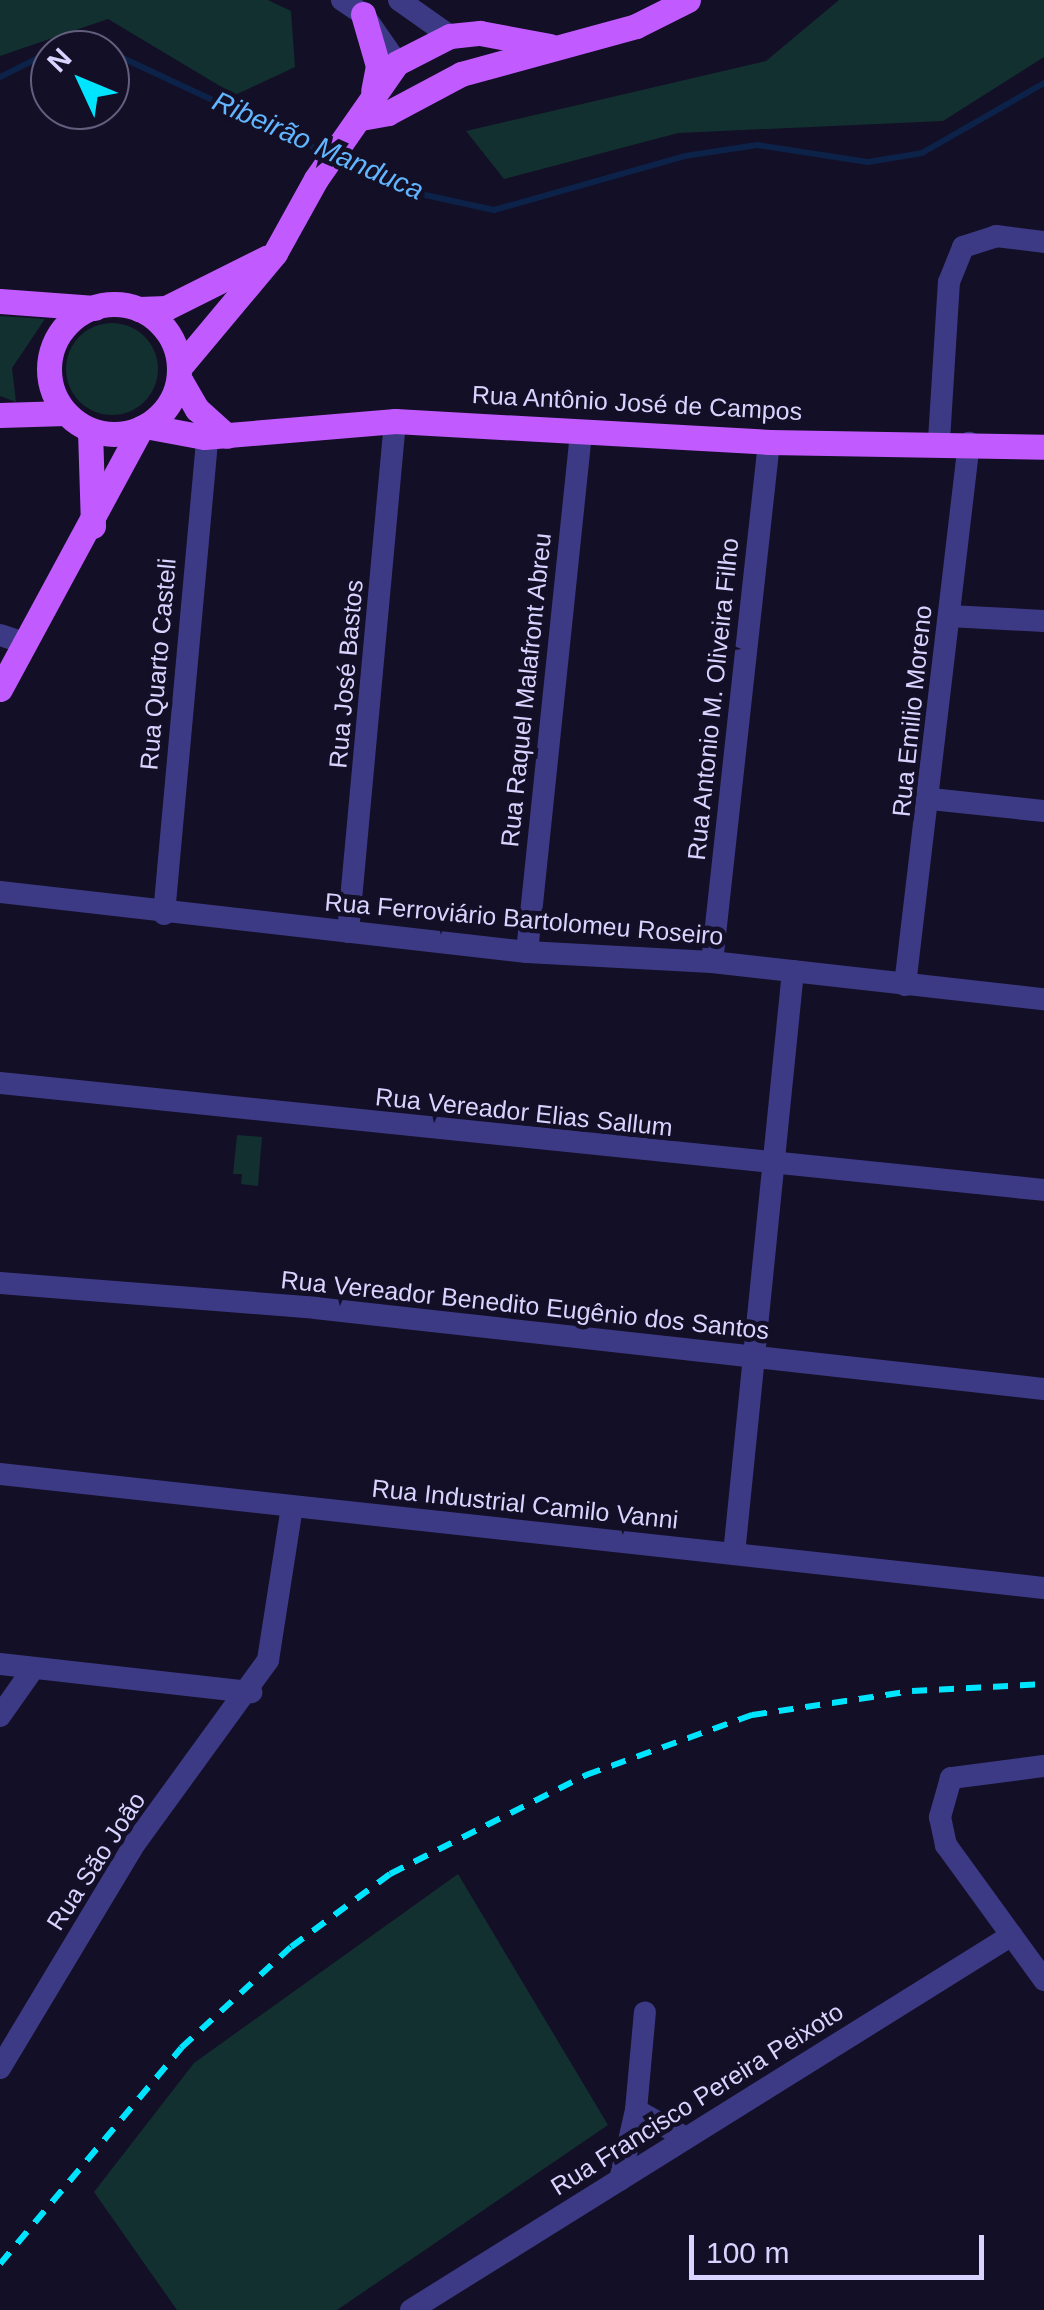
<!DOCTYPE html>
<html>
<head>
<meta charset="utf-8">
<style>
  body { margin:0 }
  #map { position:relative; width:1044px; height:2310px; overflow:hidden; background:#130f26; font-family:Arial,sans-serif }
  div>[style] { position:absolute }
  .green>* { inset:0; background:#12302f }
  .round { border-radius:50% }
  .stream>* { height:6px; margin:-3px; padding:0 3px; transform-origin:3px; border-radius:3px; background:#0c2248 }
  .minor>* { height:22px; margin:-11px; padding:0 11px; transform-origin:11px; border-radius:11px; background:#3d3a85 }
  .major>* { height:25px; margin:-12.5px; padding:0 12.5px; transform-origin:12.5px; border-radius:12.5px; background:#c25bff }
  .major>.ring { margin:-12.5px; padding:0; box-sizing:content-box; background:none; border:25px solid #c25bff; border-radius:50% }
  .rail>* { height:6px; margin-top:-3px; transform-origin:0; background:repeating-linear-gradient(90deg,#00e5ff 0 15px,transparent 0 27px) }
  span { translate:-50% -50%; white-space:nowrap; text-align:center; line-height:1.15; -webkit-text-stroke:9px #130f26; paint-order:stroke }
  .street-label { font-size:25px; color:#d9d4ff }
  .water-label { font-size:28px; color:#62b6ff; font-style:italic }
  .north { position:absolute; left:30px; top:30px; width:100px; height:100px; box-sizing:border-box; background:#130f26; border:2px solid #625e7d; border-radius:50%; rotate:314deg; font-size:28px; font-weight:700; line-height:40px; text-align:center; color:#d9d4ff }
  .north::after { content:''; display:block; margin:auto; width:35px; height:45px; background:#00e5ff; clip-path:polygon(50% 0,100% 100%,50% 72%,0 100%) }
  .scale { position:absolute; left:689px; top:2235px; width:295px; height:45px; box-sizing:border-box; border:5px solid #d9d4ff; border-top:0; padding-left:12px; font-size:30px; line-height:35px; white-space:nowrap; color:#d9d4ff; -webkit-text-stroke:8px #130f26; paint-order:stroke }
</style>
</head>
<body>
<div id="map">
  <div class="green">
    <i style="clip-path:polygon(0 0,268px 0,291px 11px,295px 67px,235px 95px,108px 19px,0 56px)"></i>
    <i style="clip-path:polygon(839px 0,1044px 0,1044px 57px,943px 121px,678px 133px,504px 179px,466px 131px,766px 61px)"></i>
    <i style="clip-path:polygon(0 316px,45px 319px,12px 368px,16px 402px,0 396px)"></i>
    <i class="round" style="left:66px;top:323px;width:92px;height:92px"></i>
    <i style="clip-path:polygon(237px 1135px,262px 1137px,258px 1186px,241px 1184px,242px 1174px,233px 1174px)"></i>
    <i style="clip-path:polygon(458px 1874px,608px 2125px,337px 2310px,177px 2310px,94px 2192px,194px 2063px)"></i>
  </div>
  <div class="stream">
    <i style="left:66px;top:50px;width:39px"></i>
    <i style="left:110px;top:52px;width:238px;rotate:25.1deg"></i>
    <i style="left:0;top:77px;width:56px;rotate:-26.6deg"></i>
    <i style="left:338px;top:159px;width:76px;rotate:24.9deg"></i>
    <i style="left:407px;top:191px;width:89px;rotate:12.3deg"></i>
    <i style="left:494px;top:210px;width:198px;rotate:-15.8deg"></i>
    <i style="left:685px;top:156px;width:73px;rotate:-8.7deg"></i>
    <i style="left:757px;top:145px;width:112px;rotate:8.7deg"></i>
    <i style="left:868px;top:162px;width:55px;rotate:-9.5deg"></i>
    <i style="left:922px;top:153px;width:141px;rotate:-29.8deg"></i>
  </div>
  <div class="minor">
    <i style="left:342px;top:0;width:25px;rotate:34deg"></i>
    <i style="left:363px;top:14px;width:60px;rotate:55.2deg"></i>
    <i style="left:399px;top:0;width:62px;rotate:35.2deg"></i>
    <i style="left:939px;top:440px;width:158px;rotate:-86.4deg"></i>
    <i style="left:949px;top:282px;width:38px;rotate:-68deg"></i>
    <i style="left:963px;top:247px;width:35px;rotate:-18deg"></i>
    <i style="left:996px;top:236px;width:48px;rotate:7.1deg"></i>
    <i style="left:949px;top:616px;width:95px;rotate:3deg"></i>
    <i style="left:0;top:635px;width:23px;rotate:18deg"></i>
    <i style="left:931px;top:799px;width:114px;rotate:6.1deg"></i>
    <i style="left:0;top:892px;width:530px;rotate:6.5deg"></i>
    <i style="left:527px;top:952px;width:185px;rotate:3.1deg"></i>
    <i style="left:712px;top:962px;width:334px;rotate:6.4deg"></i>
    <i style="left:164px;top:914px;width:493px;rotate:-84.8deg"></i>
    <i style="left:348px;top:932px;width:513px;rotate:-84.74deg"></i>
    <i style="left:527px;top:952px;width:522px;rotate:-84.06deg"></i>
    <i style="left:712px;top:962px;width:523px;rotate:-83.74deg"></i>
    <i style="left:905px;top:985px;width:546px;rotate:-83.27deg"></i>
    <i style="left:0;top:1083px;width:1049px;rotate:5.85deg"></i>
    <i style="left:0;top:1283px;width:316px;rotate:4.5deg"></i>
    <i style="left:315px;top:1308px;width:733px;rotate:6.34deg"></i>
    <i style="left:0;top:1474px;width:1050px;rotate:6.23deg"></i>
    <i style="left:734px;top:1554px;width:586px;rotate:-84.22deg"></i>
    <i style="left:0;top:1664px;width:253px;rotate:6.4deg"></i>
    <i style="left:0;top:1716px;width:57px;rotate:-54.9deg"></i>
    <i style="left:1044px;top:1766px;width:94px;rotate:172.6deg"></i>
    <i style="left:951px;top:1778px;width:41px;rotate:105.8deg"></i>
    <i style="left:940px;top:1817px;width:29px;rotate:78deg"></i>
    <i style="left:946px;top:1845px;width:167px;rotate:54deg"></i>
    <i style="left:0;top:2068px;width:264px;rotate:-59deg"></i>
    <i style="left:136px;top:1842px;width:225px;rotate:-54deg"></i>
    <i style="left:268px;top:1660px;width:155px;rotate:-81.1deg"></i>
    <i style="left:636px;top:2110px;width:98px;rotate:-84.8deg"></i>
    <i style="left:620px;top:2180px;width:72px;rotate:-77.1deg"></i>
    <i style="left:636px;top:2110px;width:57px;rotate:29.2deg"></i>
    <i style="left:411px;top:2310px;width:708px;rotate:-31.96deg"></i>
  </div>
  <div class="major">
    <i style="left:363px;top:14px;width:54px;rotate:73.9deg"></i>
    <i style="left:378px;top:66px;width:25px;rotate:101deg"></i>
    <i style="left:361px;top:118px;width:27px;rotate:-10deg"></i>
    <i style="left:388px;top:113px;width:83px;rotate:-28.1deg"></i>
    <i style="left:461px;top:74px;width:181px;rotate:-15.3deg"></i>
    <i style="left:636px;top:26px;width:58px;rotate:-26.6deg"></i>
    <i style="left:0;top:301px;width:95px;rotate:4.2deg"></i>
    <i class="ring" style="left:49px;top:304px;width:105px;height:105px"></i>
    <i style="left:139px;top:309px;width:27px;rotate:-2deg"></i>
    <i style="left:166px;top:308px;width:112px;rotate:-26.6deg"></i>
    <i style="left:179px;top:368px;width:150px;rotate:-50.1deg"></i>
    <i style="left:275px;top:253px;width:85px;rotate:-61deg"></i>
    <i style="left:316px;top:179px;width:141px;rotate:-55.1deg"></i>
    <i style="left:397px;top:63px;width:59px;rotate:-27deg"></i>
    <i style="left:450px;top:36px;width:30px;rotate:-6deg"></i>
    <i style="left:480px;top:33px;width:71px;rotate:10.5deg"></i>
    <i style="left:179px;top:378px;width:36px;rotate:60deg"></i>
    <i style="left:197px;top:409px;width:40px;rotate:42deg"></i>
    <i style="left:0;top:415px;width:66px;rotate:-1.7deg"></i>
    <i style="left:145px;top:426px;width:60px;rotate:10.6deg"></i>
    <i style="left:204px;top:437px;width:192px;rotate:-4.8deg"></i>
    <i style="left:395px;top:421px;width:375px;rotate:3.2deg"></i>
    <i style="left:769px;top:442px;width:275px;rotate:1deg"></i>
    <i style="left:90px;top:430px;width:96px;rotate:88.2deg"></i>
    <i style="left:0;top:689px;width:297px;rotate:-61.6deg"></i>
  </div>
  <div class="rail">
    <i style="left:0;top:2264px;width:282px;rotate:-50deg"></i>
    <i style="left:181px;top:2048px;width:149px;rotate:-42.6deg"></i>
    <i style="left:291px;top:1947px;width:123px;rotate:-36.4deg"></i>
    <i style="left:390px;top:1874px;width:220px;rotate:-26.8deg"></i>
    <i style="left:586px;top:1775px;width:177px;rotate:-19.9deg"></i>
    <i style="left:752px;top:1715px;width:162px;rotate:-8.5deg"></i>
    <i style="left:912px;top:1691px;width:132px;rotate:-3deg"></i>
  </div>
  <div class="street-label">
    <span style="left:637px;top:403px;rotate:3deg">Rua Antônio José de Campos</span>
    <span style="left:158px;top:664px;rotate:-85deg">Rua Quarto Casteli</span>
    <span style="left:346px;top:674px;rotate:-85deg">Rua José Bastos</span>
    <span style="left:526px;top:690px;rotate:-84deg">Rua Raquel Malafront Abreu</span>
    <span style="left:713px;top:699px;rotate:-84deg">Rua Antonio M. Oliveira Filho</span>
    <span style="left:912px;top:711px;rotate:-84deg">Rua Emilio Moreno</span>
    <span style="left:524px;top:919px;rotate:5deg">Rua Ferroviário Bartolomeu Roseiro</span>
    <span style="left:524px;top:1112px;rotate:6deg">Rua Vereador Elias Sallum</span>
    <span style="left:525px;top:1305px;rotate:6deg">Rua Vereador Benedito Eugênio dos Santos</span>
    <span style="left:525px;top:1504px;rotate:6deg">Rua Industrial Camilo Vanni</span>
    <span style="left:96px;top:1861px;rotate:-57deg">Rua São João</span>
    <span style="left:697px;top:2099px;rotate:-32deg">Rua Francisco Pereira Peixoto</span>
  </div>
  <div class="water-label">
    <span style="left:318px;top:146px;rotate:24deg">Ribeirão Manduca</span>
  </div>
  <div class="north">N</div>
  <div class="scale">100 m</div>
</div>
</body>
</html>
